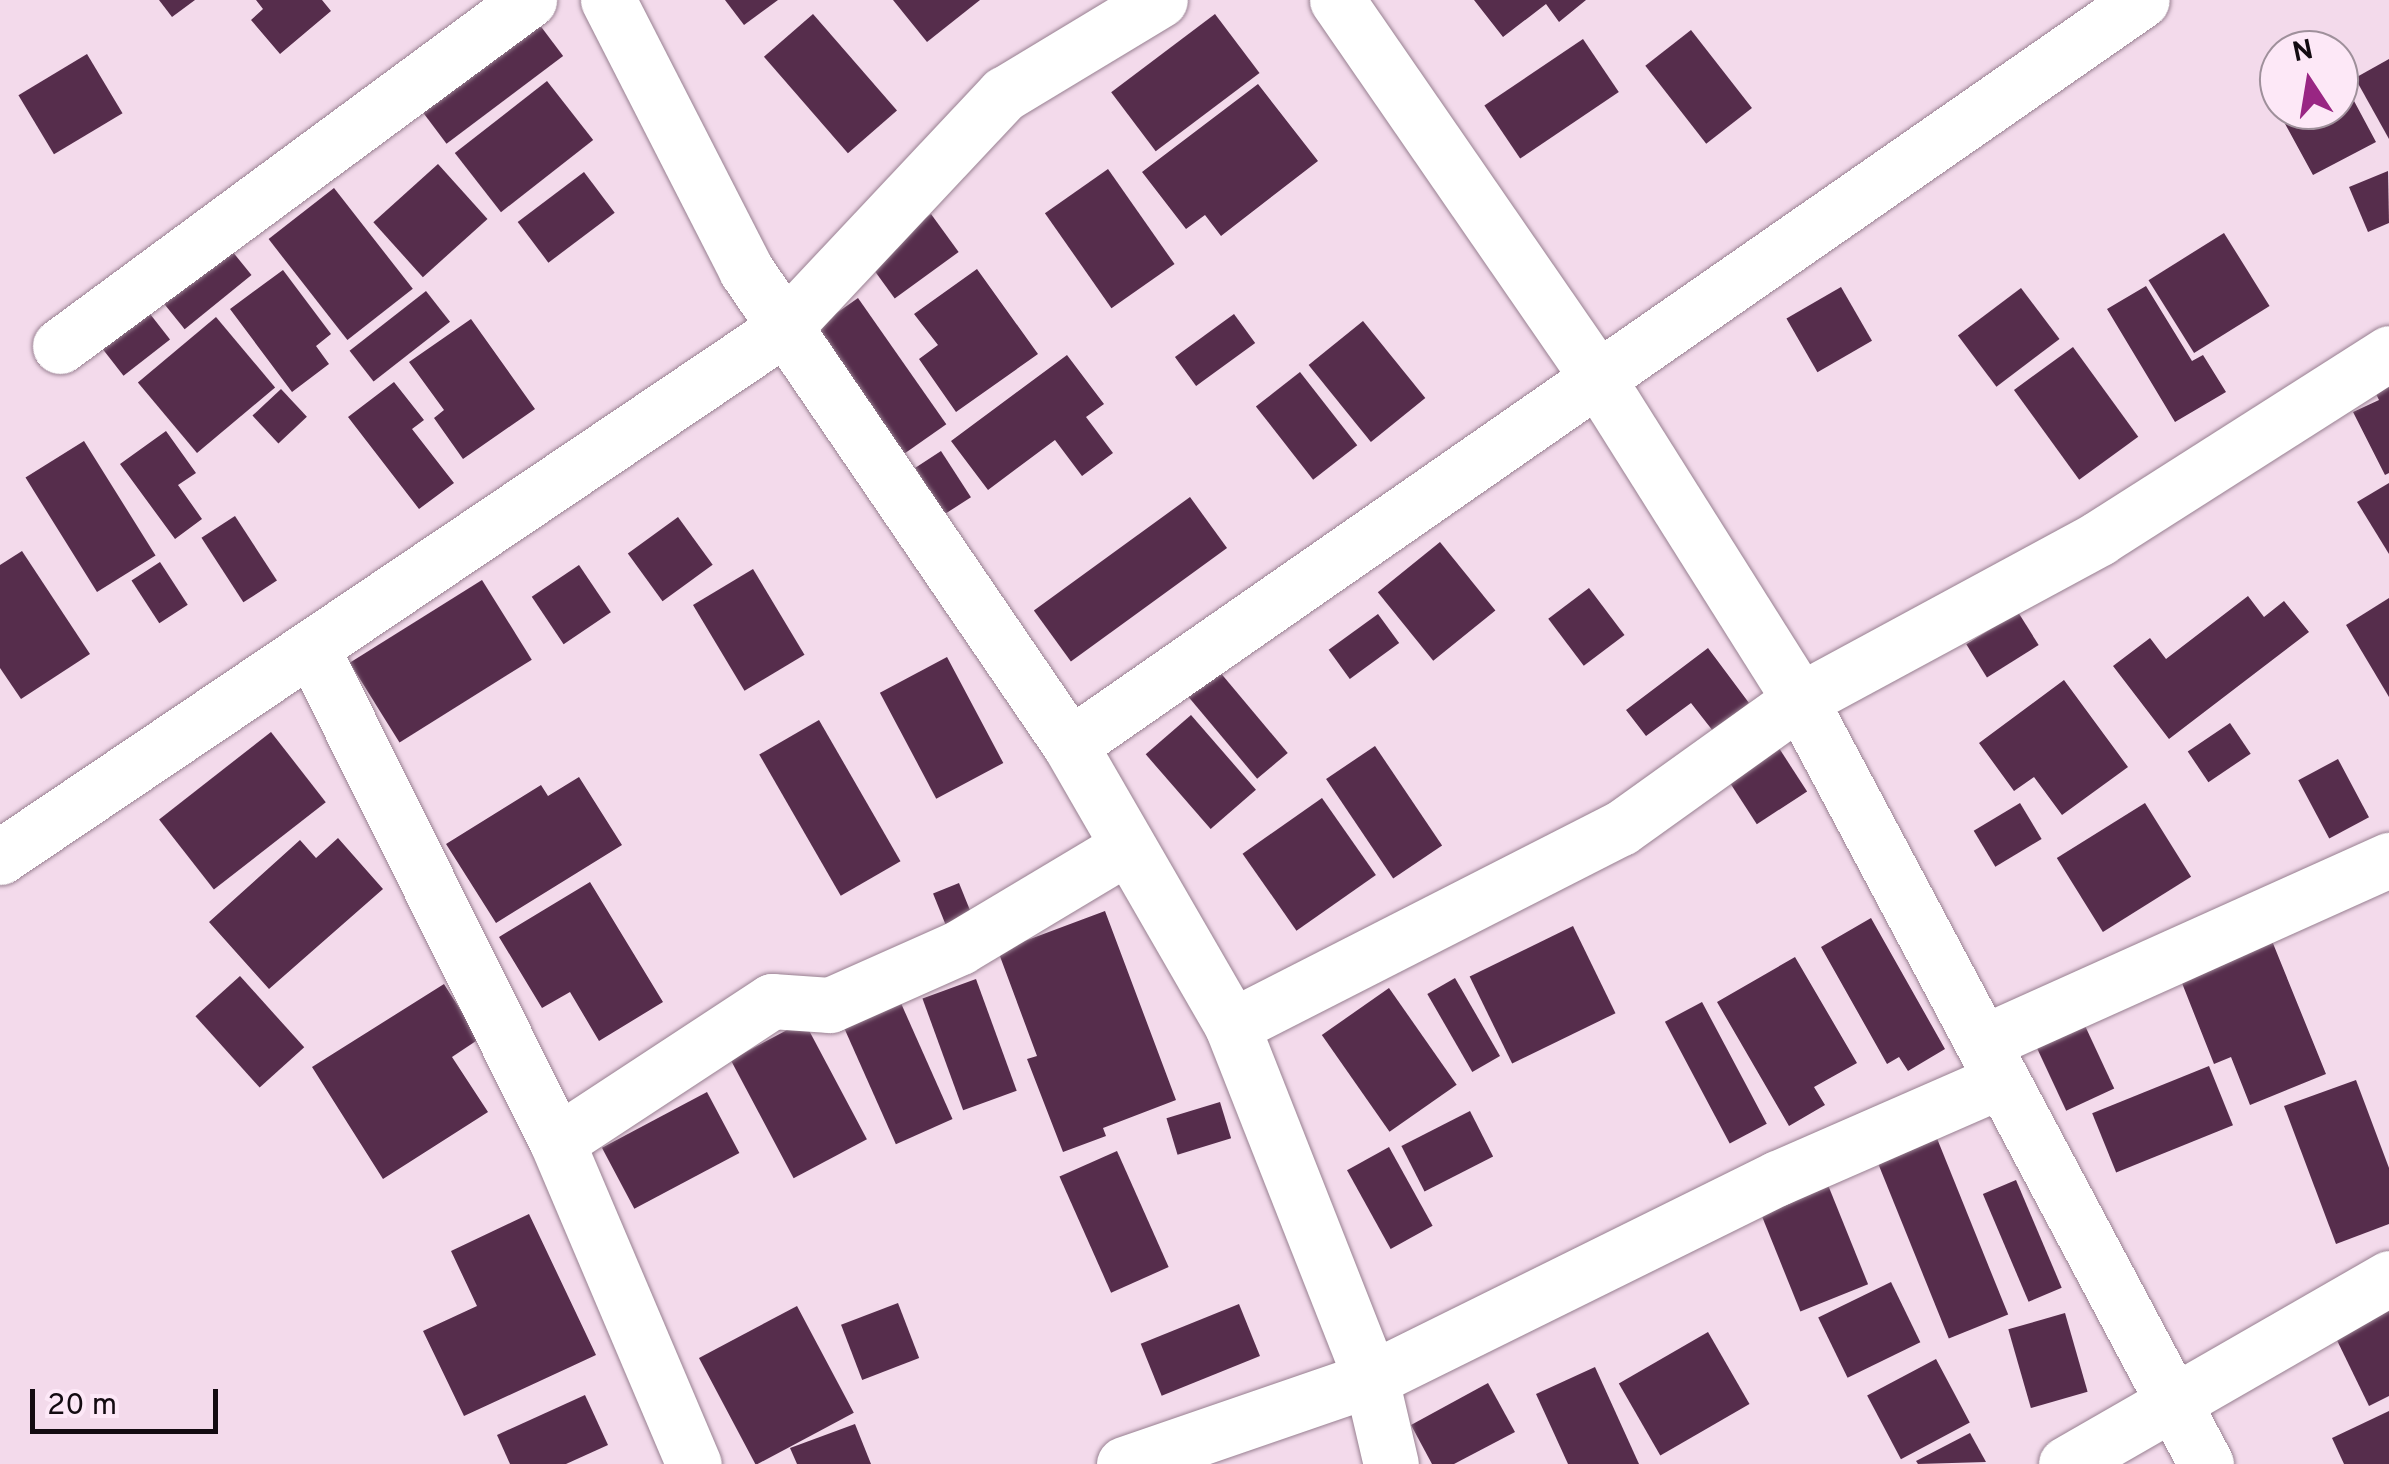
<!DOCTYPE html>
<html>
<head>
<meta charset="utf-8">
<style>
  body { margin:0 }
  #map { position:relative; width:2389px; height:1464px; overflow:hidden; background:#f3daeb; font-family:Overpass,sans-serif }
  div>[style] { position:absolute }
  .building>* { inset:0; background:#562d4c; transform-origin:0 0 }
  .roads { filter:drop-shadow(0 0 2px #988091) drop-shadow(0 0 2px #988091) }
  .street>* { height:55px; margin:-27.5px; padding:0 27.5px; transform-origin:27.5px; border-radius:27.5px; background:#fff }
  span { translate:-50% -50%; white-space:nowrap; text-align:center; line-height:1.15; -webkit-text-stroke:10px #fde8f7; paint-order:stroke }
  .north { position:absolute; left:2259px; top:30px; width:100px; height:100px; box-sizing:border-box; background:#fde8f7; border:2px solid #9f909b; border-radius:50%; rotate:348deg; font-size:28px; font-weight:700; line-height:40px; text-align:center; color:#130b11 }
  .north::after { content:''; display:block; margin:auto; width:35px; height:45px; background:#992683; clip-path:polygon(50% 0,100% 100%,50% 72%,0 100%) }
  .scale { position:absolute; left:30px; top:1389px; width:188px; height:45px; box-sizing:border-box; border:5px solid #130b11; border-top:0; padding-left:12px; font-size:30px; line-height:35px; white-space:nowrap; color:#130b11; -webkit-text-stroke:8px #fde8f7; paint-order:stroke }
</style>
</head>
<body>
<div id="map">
  <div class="building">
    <i style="clip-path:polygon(159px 0,195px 0,172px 17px)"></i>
    <i style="clip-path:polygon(256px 0,322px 0,331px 11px,280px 54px,251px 20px,263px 9px)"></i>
    <i style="left:521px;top:0;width:70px;height:146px;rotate:53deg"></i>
    <i style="clip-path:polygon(725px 0,778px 0,744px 25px)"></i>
    <i style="clip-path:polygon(893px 0,980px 0,927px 42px)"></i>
    <i style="clip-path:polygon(1474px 0,1586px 0,1559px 22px,1546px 4px,1503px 37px)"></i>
    <i style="left:813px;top:14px;width:128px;height:65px;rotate:49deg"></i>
    <i style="left:1215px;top:14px;width:74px;height:130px;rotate:53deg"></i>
    <i style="left:1691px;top:30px;width:99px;height:58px;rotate:52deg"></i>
    <i style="left:1583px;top:39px;width:64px;height:119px;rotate:56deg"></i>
    <i style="left:87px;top:54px;width:69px;height:80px;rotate:59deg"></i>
    <i style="clip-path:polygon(2389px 59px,2389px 139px,2355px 78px)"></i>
    <i style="left:547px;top:81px;width:75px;height:117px;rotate:52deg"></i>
    <i style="clip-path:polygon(1258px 84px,1318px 161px,1221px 236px,1205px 215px,1186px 229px,1142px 172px)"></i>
    <i style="clip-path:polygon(2346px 86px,2376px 142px,2313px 175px,2283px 120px,2301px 110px,2339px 110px,2339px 90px)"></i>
    <i style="left:438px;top:164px;width:74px;height:87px;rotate:48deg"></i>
    <i style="left:1108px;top:169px;width:116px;height:77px;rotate:55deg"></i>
    <i style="clip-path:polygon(2388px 171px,2389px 223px,2368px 232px,2349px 187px)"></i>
    <i style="left:584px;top:172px;width:51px;height:83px;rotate:53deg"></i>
    <i style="left:334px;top:188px;width:128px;height:83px;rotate:52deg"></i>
    <i style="left:931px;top:214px;width:47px;height:79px;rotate:54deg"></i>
    <i style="left:215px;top:230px;width:58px;height:86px;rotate:51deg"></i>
    <i style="left:2224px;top:233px;width:86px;height:89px;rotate:58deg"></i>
    <i style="clip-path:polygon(977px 269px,1038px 354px,956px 412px,919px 359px,938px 345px,914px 314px)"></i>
    <i style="clip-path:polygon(283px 270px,331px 334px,316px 346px,329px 364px,292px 392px,230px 309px)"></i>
    <i style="left:122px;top:278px;width:78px;height:59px;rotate:52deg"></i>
    <i style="clip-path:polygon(2146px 286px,2192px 361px,2203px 355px,2226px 392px,2175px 422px,2107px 309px)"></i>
    <i style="left:1841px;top:287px;width:62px;height:63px;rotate:60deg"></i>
    <i style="left:2021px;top:288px;width:64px;height:79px;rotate:53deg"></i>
    <i style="left:426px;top:291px;width:39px;height:97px;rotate:52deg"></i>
    <i style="left:858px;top:298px;width:154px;height:61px;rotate:55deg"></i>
    <i style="left:1234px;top:314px;width:36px;height:73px;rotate:54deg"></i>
    <i style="left:216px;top:317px;width:92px;height:102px;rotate:50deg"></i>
    <i style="clip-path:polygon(471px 319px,535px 409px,463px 459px,434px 418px,444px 410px,409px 362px)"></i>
    <i style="left:1363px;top:321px;width:99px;height:70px;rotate:51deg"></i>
    <i style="left:2073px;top:347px;width:111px;height:73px;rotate:54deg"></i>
    <i style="clip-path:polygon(1067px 355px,1104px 404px,1086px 417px,1113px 453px,1082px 476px,1055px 440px,988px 490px,951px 441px)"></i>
    <i style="left:1300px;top:372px;width:93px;height:56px;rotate:52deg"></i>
    <i style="clip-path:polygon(2389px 375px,2389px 473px,2385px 475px,2353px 412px,2379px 400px,2371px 384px)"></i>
    <i style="clip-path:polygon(394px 382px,424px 420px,412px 429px,454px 483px,419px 509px,348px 417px)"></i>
    <i style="left:281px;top:389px;width:38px;height:39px;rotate:47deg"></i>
    <i style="clip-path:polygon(166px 431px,196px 473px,178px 485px,202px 519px,175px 539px,120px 464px)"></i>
    <i style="left:84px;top:441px;width:135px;height:69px;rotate:58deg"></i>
    <i style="left:941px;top:451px;width:55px;height:31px;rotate:57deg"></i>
    <i style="clip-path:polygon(2389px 483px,2389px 554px,2357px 502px)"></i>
    <i style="left:1190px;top:497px;width:63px;height:193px;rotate:54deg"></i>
    <i style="left:235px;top:516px;width:77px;height:40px;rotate:57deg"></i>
    <i style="left:678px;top:517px;width:59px;height:62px;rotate:54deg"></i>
    <i style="left:1440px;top:542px;width:88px;height:80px;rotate:51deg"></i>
    <i style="clip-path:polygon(22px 551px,90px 654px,21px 699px,0 668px,0 565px)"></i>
    <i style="left:160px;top:562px;width:51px;height:34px;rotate:57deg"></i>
    <i style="left:579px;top:565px;width:57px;height:57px;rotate:56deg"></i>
    <i style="left:753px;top:569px;width:100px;height:70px;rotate:59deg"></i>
    <i style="left:482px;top:580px;width:94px;height:156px;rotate:58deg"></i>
    <i style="left:1589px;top:588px;width:59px;height:51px;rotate:53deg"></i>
    <i style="clip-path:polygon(2248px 596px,2264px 617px,2284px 601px,2309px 632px,2169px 739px,2113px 666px,2150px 638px,2166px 659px)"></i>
    <i style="clip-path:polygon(2389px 598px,2389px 697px,2346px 625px)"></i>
    <i style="left:2018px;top:612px;width:39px;height:61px;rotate:58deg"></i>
    <i style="left:1378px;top:614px;width:36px;height:61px;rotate:54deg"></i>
    <i style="clip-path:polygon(1708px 648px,1749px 703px,1713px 731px,1691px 703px,1646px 736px,1626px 710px)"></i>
    <i style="left:947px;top:657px;width:120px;height:76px;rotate:62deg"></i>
    <i style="left:1219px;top:671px;width:107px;height:40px;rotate:50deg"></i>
    <i style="clip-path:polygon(2064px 680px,2128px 767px,2062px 815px,2034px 777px,2014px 791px,1979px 743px)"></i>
    <i style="left:1191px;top:715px;width:99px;height:60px;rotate:49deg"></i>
    <i style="left:819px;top:720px;width:163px;height:69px;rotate:60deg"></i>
    <i style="left:2230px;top:723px;width:37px;height:51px;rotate:56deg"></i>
    <i style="left:271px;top:732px;width:89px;height:142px;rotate:52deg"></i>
    <i style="left:1775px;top:742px;width:59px;height:60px;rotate:57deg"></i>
    <i style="left:1375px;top:746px;width:120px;height:59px;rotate:56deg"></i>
    <i style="left:2338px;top:759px;width:66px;height:45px;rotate:62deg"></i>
    <i style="clip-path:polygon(579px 777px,622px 845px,496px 923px,446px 844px,541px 785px,548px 796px)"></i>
    <i style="left:1322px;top:798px;width:94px;height:97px;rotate:55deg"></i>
    <i style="left:2020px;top:803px;width:42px;height:54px;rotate:59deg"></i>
    <i style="left:2145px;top:803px;width:87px;height:104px;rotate:58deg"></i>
    <i style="clip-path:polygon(338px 838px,383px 889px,269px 989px,209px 922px,300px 840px,316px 858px)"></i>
    <i style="clip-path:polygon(590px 882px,663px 1002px,599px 1041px,570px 992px,542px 1008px,499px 937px)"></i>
    <i style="left:959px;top:883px;width:48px;height:28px;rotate:68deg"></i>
    <i style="clip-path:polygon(1105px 911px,1176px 1100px,1103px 1128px,1106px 1136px,1063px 1152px,1027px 1059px,1037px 1056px,998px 951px)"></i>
    <i style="clip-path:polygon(1871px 918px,1945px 1049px,1908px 1071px,1899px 1057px,1887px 1064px,1821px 947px)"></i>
    <i style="left:1573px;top:926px;width:97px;height:115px;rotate:64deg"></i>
    <i style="clip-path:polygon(2270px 936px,2326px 1074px,2250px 1105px,2231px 1057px,2214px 1064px,2178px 973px)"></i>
    <i style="clip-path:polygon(1795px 957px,1857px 1063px,1814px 1087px,1825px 1105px,1789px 1126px,1717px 1002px)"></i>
    <i style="left:240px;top:976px;width:96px;height:60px;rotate:48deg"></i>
    <i style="left:1455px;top:978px;width:90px;height:32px;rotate:60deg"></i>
    <i style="left:976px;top:979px;width:119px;height:57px;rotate:70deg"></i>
    <i style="clip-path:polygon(444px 984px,479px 1039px,452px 1057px,488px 1112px,383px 1179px,312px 1067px)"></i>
    <i style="left:1389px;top:988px;width:118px;height:82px;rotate:55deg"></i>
    <i style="left:896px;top:992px;width:139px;height:62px;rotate:66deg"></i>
    <i style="left:1702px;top:1002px;width:138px;height:42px;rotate:62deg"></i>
    <i style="left:2080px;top:1015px;width:81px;height:53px;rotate:65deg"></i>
    <i style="left:804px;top:1021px;width:134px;height:83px;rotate:62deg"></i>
    <i style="left:2209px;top:1066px;width:64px;height:126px;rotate:68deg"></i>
    <i style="clip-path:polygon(2356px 1080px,2389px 1168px,2389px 1224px,2336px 1244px,2284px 1106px)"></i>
    <i style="left:707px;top:1092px;width:69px;height:119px;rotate:62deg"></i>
    <i style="left:1220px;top:1102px;width:38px;height:56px;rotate:73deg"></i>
    <i style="left:1470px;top:1111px;width:51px;height:77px;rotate:63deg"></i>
    <i style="left:1934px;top:1131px;width:198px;height:64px;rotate:68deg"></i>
    <i style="left:1389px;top:1147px;width:90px;height:48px;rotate:61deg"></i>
    <i style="left:1117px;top:1151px;width:127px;height:63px;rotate:66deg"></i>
    <i style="left:2016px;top:1180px;width:117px;height:36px;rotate:67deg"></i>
    <i style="left:1828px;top:1185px;width:107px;height:73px;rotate:68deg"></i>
    <i style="clip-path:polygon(529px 1214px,596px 1355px,464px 1416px,423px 1331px,477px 1306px,451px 1251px)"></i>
    <i style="left:1891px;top:1282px;width:67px;height:81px;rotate:64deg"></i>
    <i style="clip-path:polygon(2389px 1298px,2389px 1396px,2369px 1406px,2330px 1326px)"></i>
    <i style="left:898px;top:1303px;width:59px;height:61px;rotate:69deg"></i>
    <i style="left:1239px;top:1304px;width:56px;height:106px;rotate:68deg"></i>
    <i style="left:797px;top:1306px;width:121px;height:111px;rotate:62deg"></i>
    <i style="left:2065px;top:1313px;width:82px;height:59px;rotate:74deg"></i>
    <i style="left:1708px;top:1332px;width:83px;height:103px;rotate:60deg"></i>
    <i style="left:1936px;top:1359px;width:72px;height:78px;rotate:62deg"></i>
    <i style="clip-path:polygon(1595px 1367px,1639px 1464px,1568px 1464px,1536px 1394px)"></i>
    <i style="clip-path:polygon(1488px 1383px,1515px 1432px,1454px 1464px,1432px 1464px,1411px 1425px)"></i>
    <i style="clip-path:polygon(585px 1395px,608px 1445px,566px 1464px,510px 1464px,497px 1435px)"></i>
    <i style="clip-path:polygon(2389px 1411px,2389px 1464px,2344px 1464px,2332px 1438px)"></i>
    <i style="clip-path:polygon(855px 1424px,871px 1464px,797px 1464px,790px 1448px)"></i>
    <i style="clip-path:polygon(1970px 1433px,1986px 1462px,1918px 1464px,1916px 1461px)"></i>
  </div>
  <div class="roads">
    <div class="street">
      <i style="left:608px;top:0;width:303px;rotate:62.9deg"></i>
      <i style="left:746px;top:270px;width:575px;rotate:55.7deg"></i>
      <i style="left:1070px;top:745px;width:324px;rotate:60deg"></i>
      <i style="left:1232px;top:1026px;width:379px;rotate:68.5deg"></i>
      <i style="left:1371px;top:1379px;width:87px;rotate:76.8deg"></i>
      <i style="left:1337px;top:0;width:457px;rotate:55.4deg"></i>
      <i style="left:1596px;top:376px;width:383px;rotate:57.8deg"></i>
      <i style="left:1800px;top:700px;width:865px;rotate:62.01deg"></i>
      <i style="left:60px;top:346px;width:583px;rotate:-36.42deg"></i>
      <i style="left:313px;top:651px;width:548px;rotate:63.58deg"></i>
      <i style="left:557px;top:1142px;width:350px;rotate:67deg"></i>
      <i style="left:1070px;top:745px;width:1305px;rotate:-34.8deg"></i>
      <i style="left:0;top:857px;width:944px;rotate:-33.99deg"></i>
      <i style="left:783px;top:329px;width:323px;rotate:-46.8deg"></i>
      <i style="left:1004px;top:94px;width:182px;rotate:-31.1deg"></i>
      <i style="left:1232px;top:1026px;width:436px;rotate:-27deg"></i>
      <i style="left:1621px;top:828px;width:220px;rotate:-35.6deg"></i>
      <i style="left:1800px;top:700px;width:340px;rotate:-28.4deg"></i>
      <i style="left:2099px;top:538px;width:344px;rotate:-32.5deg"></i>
      <i style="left:1986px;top:1041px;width:442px;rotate:-24.2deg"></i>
      <i style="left:557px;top:1142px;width:257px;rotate:-33.3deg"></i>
      <i style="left:772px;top:1001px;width:58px;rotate:3.9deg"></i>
      <i style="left:830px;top:1005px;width:142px;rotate:-24deg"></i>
      <i style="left:960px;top:947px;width:195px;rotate:-30.9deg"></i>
      <i style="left:1124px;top:1464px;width:261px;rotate:-19deg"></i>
      <i style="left:1371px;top:1379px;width:454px;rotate:-26.3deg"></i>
      <i style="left:1778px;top:1178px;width:244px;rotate:-23.6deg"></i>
      <i style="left:2066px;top:1464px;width:373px;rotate:-29.9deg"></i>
    </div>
  </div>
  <div class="north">N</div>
  <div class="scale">20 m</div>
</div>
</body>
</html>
